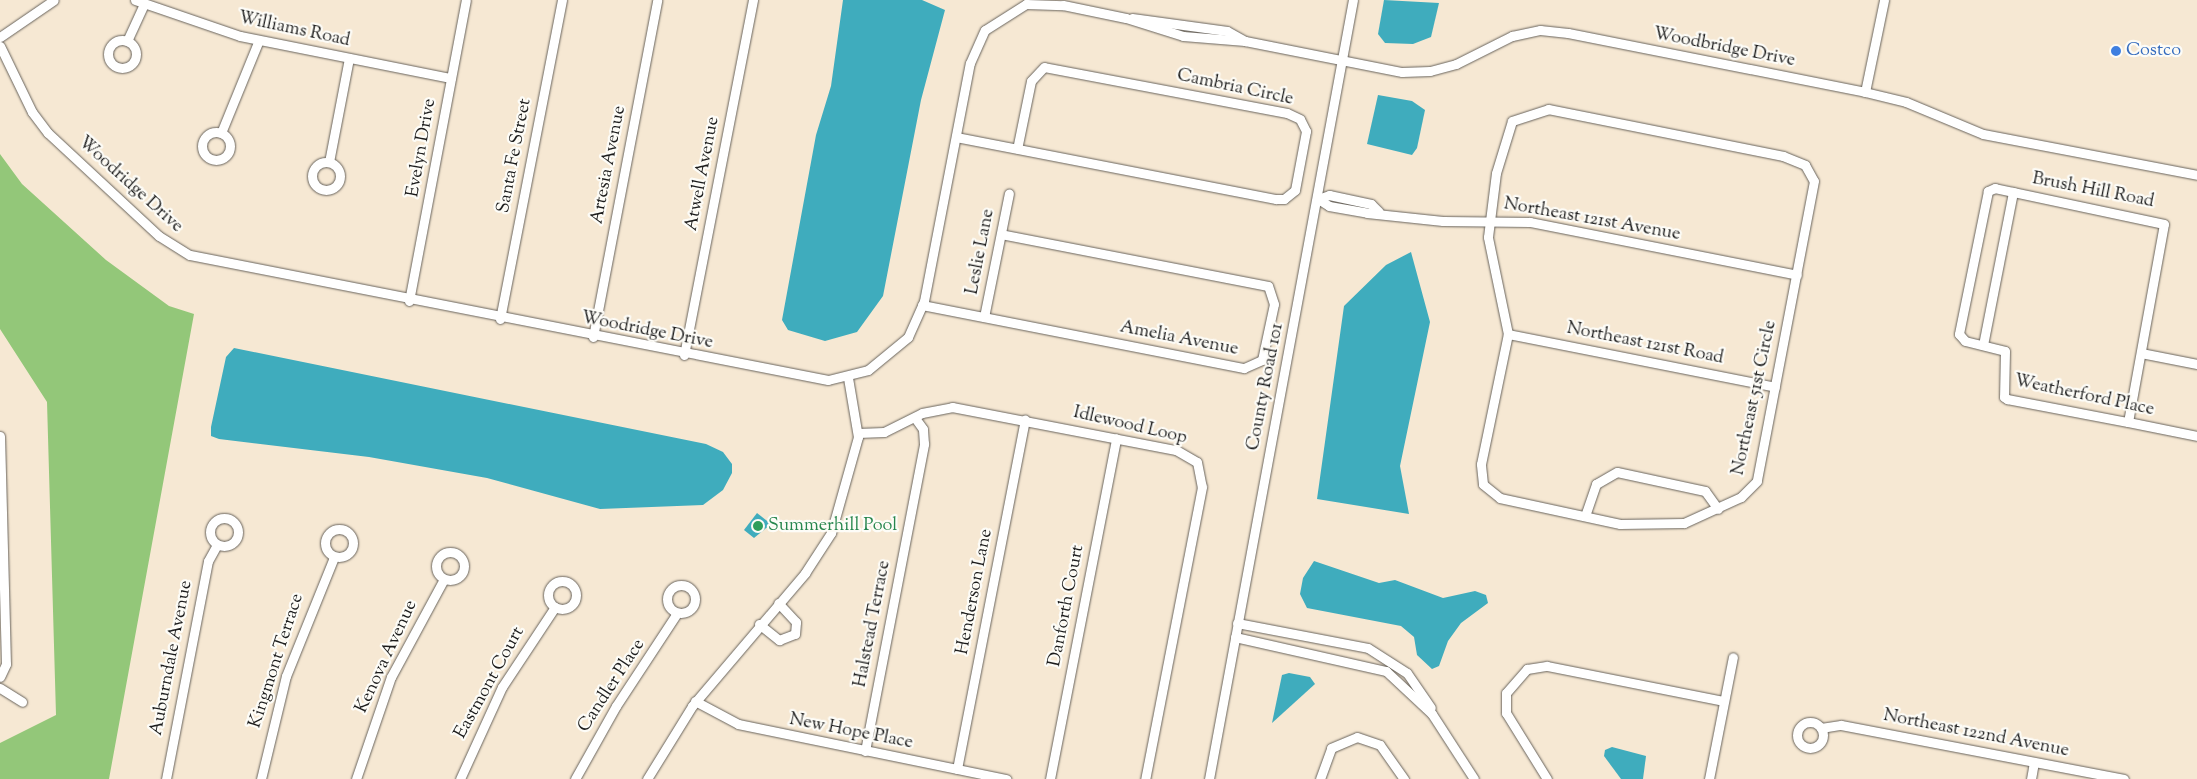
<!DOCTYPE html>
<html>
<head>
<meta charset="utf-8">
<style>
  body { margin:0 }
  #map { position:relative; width:2197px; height:779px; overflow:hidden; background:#f6e8d3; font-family:"Sorts Mill Goudy",serif }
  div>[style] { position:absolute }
  .green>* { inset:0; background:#93c779 }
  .water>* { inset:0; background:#3facbd }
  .roads { filter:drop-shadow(0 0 1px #68635c) drop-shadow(0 0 1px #68635c) }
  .minor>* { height:9px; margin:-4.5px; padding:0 4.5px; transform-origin:4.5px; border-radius:4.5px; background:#fff }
  .minor>.ring { margin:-4.5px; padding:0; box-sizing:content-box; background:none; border:9px solid #fff; border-radius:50% }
  .dots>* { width:14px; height:14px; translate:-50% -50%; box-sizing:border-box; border:2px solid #fdfcf7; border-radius:50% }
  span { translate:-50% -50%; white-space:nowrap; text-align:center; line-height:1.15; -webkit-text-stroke:4.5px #fdfcf7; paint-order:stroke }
  .street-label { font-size:18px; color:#1c1c1c }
  .shop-label { font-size:18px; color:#366cbe }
  .left { translate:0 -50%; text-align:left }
  .leisure-label { font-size:18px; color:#27864d }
</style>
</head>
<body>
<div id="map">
  <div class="green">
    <i style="clip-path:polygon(0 154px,22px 184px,106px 260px,169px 306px,194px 314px,109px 779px,0 779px,0 743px,56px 715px,47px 402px,0 329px)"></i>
  </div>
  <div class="water">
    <i style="clip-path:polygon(843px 0,922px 0,945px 10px,921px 100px,883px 296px,857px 332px,825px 341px,788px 330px,782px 320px,816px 135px,831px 86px)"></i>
    <i style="clip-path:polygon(1384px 0,1439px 3px,1431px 37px,1413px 44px,1385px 43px,1378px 34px)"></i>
    <i style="clip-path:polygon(1378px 95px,1412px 101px,1425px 110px,1417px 148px,1412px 155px,1367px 144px)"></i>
    <i style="clip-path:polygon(1411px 252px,1430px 322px,1400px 466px,1409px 514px,1317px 499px,1344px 306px,1386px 265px)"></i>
    <i style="clip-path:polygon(234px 348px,706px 444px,723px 452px,732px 464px,732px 473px,723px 490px,703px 505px,600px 509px,487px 478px,369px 457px,219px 439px,211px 436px,211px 427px,226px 357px)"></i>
    <i style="clip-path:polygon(757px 513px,771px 524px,754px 538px,744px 530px)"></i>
    <i style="clip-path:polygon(1314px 561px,1379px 583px,1395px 580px,1443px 598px,1475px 591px,1486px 595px,1488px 603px,1461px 623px,1448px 641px,1439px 666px,1432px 669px,1417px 655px,1414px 637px,1401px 626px,1307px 608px,1300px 594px,1303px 578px)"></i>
    <i style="clip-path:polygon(1289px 673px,1310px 677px,1315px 684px,1272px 723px,1282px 675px)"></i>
    <i style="clip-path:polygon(1612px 747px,1646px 756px,1643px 779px,1621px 779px,1604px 756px,1605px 750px)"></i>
  </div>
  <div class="roads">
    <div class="minor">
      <i style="left:135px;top:0;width:111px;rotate:18.9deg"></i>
      <i style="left:240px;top:36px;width:215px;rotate:11.3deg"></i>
      <i style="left:1132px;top:18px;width:96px;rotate:7.8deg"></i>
      <i style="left:1227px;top:31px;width:21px;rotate:29deg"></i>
      <i style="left:0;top:37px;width:65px;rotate:-34.4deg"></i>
      <i class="ring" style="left:108px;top:40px;width:19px;height:19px"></i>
      <i style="left:127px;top:41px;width:41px;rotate:-65.3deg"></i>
      <i style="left:0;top:46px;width:73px;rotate:64.1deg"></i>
      <i style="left:32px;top:112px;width:26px;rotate:53deg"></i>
      <i style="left:48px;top:133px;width:151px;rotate:42.9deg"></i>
      <i style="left:159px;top:236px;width:36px;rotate:32deg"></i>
      <i style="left:190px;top:255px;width:650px;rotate:11.09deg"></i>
      <i style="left:828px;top:380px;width:41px;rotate:-14deg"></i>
      <i style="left:868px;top:370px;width:52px;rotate:-39.5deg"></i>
      <i style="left:908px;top:337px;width:39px;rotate:-66deg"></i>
      <i style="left:924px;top:301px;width:242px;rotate:-79.1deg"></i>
      <i style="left:970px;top:63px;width:36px;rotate:-66deg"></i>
      <i style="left:985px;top:30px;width:49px;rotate:-32.4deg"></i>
      <i style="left:1026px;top:4px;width:37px;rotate:2deg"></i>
      <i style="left:1063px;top:5px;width:64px;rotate:11.7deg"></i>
      <i style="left:1126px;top:18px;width:60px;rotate:17.5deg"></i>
      <i style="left:1183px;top:36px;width:62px;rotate:4.6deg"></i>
      <i style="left:1245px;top:41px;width:160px;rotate:11.2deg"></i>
      <i style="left:1402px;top:72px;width:28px;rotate:-2deg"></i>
      <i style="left:1430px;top:71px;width:27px;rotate:-15deg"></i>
      <i style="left:1456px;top:64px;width:63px;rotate:-26.6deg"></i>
      <i style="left:1512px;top:36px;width:29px;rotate:-12deg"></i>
      <i style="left:1540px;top:30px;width:28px;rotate:6deg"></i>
      <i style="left:1568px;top:33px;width:303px;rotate:11.2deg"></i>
      <i style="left:1865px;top:92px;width:42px;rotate:13.7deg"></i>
      <i style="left:1906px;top:102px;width:83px;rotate:22.6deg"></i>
      <i style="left:1983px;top:134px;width:218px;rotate:10.8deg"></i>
      <i style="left:1865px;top:92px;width:94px;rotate:-78.3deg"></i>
      <i style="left:1548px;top:109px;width:240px;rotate:11.3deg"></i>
      <i style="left:1783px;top:156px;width:24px;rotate:22deg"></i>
      <i style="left:1805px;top:165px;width:18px;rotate:61deg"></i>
      <i style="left:1814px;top:181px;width:305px;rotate:100.8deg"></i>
      <i style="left:1757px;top:481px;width:23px;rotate:135deg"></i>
      <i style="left:1741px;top:497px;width:63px;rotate:155.5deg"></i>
      <i style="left:1684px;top:523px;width:64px;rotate:179.1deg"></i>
      <i style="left:1620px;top:524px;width:123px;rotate:-167.8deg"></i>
      <i style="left:1500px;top:498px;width:22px;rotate:-141deg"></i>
      <i style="left:1483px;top:484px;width:20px;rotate:-96deg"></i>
      <i style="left:1481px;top:464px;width:133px;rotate:-78.3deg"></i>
      <i style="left:1508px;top:334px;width:99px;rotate:-101.7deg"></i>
      <i style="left:1488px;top:237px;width:64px;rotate:-82.9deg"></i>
      <i style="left:1496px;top:173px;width:54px;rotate:-72.9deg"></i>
      <i style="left:1512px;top:121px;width:38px;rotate:-18deg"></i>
      <i class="ring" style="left:202px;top:132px;width:19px;height:19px"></i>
      <i style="left:221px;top:133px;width:100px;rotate:-67.8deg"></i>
      <i style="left:956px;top:137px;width:326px;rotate:11deg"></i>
      <i style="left:1276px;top:199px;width:8px"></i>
      <i style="left:1284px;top:199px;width:14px;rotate:-39deg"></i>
      <i style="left:1295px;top:190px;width:60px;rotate:-79.4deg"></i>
      <i style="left:1306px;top:131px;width:13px;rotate:-117deg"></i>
      <i style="left:1300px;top:119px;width:14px;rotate:-155deg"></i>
      <i style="left:1287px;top:113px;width:247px;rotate:-169.3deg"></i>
      <i style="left:1044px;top:67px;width:19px;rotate:133deg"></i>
      <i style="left:1031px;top:81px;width:69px;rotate:101.6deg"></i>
      <i class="ring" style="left:312px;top:162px;width:19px;height:19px"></i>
      <i style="left:329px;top:162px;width:106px;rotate:-79.1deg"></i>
      <i style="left:1318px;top:199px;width:13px;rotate:32deg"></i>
      <i style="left:1329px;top:206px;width:39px;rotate:10deg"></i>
      <i style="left:1367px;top:213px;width:76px;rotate:6deg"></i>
      <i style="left:1443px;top:221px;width:87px;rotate:0.7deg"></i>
      <i style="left:1530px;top:222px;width:272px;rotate:11.2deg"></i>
      <i style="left:1318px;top:199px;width:12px;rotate:-20deg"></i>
      <i style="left:1329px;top:195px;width:43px;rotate:12.1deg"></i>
      <i style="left:1371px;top:204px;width:11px;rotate:45deg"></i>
      <i style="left:409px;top:301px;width:306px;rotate:-79.3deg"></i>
      <i style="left:922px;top:305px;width:328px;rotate:11.1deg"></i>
      <i style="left:1244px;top:368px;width:20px;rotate:-24deg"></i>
      <i style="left:1262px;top:360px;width:57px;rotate:-77.9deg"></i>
      <i style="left:1274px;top:304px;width:19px;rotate:-108deg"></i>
      <i style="left:1268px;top:286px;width:272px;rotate:-169deg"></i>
      <i style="left:984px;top:317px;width:126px;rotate:-78.6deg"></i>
      <i style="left:500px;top:319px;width:325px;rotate:-79deg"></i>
      <i style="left:1508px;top:334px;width:272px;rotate:11.2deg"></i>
      <i style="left:593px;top:337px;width:343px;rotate:-79.2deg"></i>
      <i style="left:1983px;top:345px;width:156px;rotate:-78.9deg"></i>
      <i style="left:2141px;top:353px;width:57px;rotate:11.1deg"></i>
      <i style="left:684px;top:355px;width:362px;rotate:-79deg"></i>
      <i style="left:2128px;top:422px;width:201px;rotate:-79.7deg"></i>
      <i style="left:2164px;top:224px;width:173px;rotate:-168deg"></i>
      <i style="left:1995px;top:188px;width:8px;rotate:157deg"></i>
      <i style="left:1988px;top:191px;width:146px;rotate:101.5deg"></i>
      <i style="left:1959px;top:334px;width:9px;rotate:49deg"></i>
      <i style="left:1965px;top:341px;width:41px;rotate:14deg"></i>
      <i style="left:2005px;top:351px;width:46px;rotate:91.2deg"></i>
      <i style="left:2004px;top:397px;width:4px;rotate:34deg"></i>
      <i style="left:2007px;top:399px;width:123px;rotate:10.8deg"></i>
      <i style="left:2128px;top:422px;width:70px;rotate:11.5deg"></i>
      <i style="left:858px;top:433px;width:26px;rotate:-2deg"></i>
      <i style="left:884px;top:432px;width:42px;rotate:-26.6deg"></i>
      <i style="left:922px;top:413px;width:31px;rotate:-11deg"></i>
      <i style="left:952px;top:407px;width:228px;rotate:10.9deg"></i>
      <i style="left:1176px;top:450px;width:24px;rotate:30deg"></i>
      <i style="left:1197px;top:462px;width:25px;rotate:79deg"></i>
      <i style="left:1202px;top:487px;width:298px;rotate:101deg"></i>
      <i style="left:0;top:436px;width:228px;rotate:88.5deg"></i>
      <i style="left:6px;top:664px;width:14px;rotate:115deg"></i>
      <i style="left:1585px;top:516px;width:34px;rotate:-71deg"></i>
      <i style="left:1596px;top:484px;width:24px;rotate:-30deg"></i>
      <i style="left:1617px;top:472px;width:90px;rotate:12.2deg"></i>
      <i style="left:1705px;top:491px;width:22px;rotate:54deg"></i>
      <i class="ring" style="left:210px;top:518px;width:19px;height:19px"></i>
      <i class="ring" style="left:325px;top:529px;width:19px;height:19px"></i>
      <i class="ring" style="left:436px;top:552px;width:19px;height:19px"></i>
      <i class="ring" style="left:548px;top:581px;width:19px;height:19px"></i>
      <i class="ring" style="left:667px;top:585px;width:19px;height:19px"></i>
      <i style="left:1237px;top:623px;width:133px;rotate:10.8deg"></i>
      <i style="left:1368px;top:648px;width:46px;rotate:32.7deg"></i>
      <i style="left:1407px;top:673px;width:42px;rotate:55.6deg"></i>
      <i style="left:759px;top:624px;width:26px;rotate:39deg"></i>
      <i style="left:779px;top:640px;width:17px;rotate:-21deg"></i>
      <i style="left:795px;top:634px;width:12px;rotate:-85deg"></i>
      <i style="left:796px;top:622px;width:26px;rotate:-133deg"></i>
      <i style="left:1235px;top:637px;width:155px;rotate:12.7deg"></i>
      <i style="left:1386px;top:671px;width:63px;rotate:43.1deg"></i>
      <i style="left:1432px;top:714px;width:77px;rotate:57.1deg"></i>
      <i style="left:0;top:688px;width:26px;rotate:32deg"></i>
      <i style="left:695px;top:701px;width:49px;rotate:28.1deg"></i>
      <i style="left:738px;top:724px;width:274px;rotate:11.6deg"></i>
      <i class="ring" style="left:1797px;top:722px;width:17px;height:17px"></i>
      <i style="left:1821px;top:728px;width:20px;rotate:-9deg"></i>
      <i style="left:1841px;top:725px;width:288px;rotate:10.8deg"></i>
      <i style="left:865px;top:751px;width:313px;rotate:-79.1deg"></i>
      <i style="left:924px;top:444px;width:15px;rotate:-94deg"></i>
      <i style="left:923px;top:429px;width:14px;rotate:-126deg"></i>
      <i style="left:957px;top:769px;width:356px;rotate:-79deg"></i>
      <i style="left:166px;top:779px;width:222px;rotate:-79.1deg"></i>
      <i style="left:208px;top:561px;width:18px;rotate:-61deg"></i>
      <i style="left:261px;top:779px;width:106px;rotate:-76.4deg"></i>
      <i style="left:286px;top:676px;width:128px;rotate:-68deg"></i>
      <i style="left:356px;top:779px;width:108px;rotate:-71.1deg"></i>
      <i style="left:391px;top:677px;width:111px;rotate:-61.6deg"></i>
      <i style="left:460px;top:779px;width:101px;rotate:-65.5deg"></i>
      <i style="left:502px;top:687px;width:96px;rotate:-56.5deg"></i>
      <i style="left:575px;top:779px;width:84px;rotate:-60.7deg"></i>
      <i style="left:616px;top:706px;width:111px;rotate:-56.7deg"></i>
      <i style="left:647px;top:779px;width:86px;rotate:-58.3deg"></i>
      <i style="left:692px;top:706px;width:175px;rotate:-49.6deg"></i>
      <i style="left:805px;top:573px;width:48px;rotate:-57deg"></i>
      <i style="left:831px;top:533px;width:100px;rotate:-74.3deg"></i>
      <i style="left:858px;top:437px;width:60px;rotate:-99.6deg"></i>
      <i style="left:1050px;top:779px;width:347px;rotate:-79deg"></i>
      <i style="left:1209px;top:779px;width:792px;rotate:-79.53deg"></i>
      <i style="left:1320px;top:779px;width:33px;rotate:-70deg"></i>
      <i style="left:1331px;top:748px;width:28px;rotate:-23deg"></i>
      <i style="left:1357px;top:737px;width:24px;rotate:19deg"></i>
      <i style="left:1380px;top:745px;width:42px;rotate:54.8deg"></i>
      <i style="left:1547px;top:779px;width:78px;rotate:-121.8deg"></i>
      <i style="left:1506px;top:713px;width:20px;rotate:-90deg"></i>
      <i style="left:1506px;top:693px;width:32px;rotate:-49deg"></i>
      <i style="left:1527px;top:669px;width:20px;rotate:-9deg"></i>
      <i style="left:1547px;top:666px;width:180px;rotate:11.2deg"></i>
      <i style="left:1709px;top:779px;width:124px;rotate:-78.9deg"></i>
      <i style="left:2031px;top:779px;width:17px;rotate:-80deg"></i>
    </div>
  </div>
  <div class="dots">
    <i style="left:2116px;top:51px;background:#3f7fe0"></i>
    <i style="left:758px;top:526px;background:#2e9e5b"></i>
  </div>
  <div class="street-label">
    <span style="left:294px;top:30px;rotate:12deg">Williams Road</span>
    <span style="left:1724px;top:48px;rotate:11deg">Woodbridge Drive</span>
    <span style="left:1235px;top:88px;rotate:12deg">Cambria Circle</span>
    <span style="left:422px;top:148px;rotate:-80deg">Evelyn Drive</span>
    <span style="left:515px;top:156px;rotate:-79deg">Santa Fe Street</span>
    <span style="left:609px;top:165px;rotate:-79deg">Artesia Avenue</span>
    <span style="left:703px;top:174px;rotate:-79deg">Atwell Avenue</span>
    <span style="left:130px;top:185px;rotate:42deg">Woodridge Drive</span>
    <span style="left:2093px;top:191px;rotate:11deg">Brush Hill Road</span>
    <span style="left:1592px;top:220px;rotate:10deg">Northeast 121st Avenue</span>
    <span style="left:981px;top:252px;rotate:-79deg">Leslie Lane</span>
    <span style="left:647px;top:331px;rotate:11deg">Woodridge Drive</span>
    <span style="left:1179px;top:339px;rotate:11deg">Amelia Avenue</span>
    <span style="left:1645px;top:344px;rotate:11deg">Northeast 121st Road</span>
    <span style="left:1266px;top:387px;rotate:-79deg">County Road 101</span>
    <span style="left:2084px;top:396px;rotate:12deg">Weatherford Place</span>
    <span style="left:1755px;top:398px;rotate:-78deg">Northeast 51st Circle</span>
    <span style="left:1130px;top:426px;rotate:13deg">Idlewood Loop</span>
    <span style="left:975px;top:592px;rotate:-79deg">Henderson Lane</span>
    <span style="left:1067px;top:606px;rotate:-79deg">Danforth Court</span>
    <span style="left:873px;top:624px;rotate:-79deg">Halstead Terrace</span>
    <span style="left:387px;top:657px;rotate:-65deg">Kenova Avenue</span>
    <span style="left:172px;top:658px;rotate:-79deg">Auburndale Avenue</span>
    <span style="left:277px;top:661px;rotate:-72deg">Kingmont Terrace</span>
    <span style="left:490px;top:683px;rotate:-61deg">Eastmont Court</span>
    <span style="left:612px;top:686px;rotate:-57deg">Candler Place</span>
    <span style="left:851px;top:732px;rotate:11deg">New Hope Place</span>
    <span style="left:1976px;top:734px;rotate:11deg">Northeast 122nd Avenue</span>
  </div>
  <div class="shop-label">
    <span class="left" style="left:2126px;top:51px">Costco</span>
  </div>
  <div class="leisure-label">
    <span class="left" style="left:768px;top:526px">Summerhill Pool</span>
  </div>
</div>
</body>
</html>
